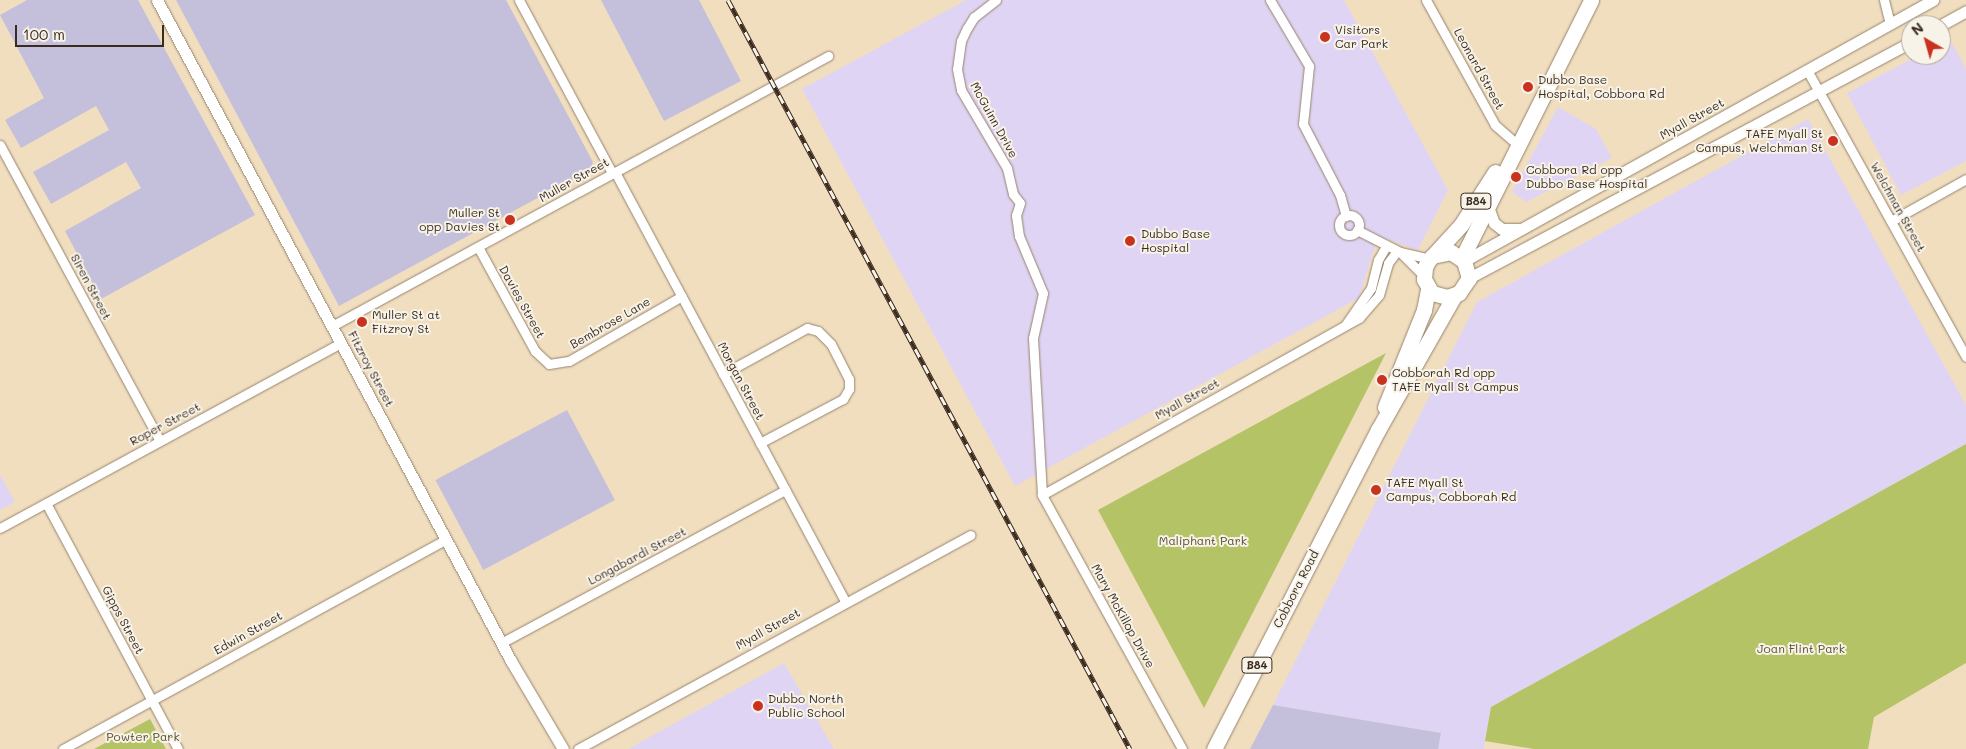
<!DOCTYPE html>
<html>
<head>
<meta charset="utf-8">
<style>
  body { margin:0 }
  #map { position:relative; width:1966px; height:749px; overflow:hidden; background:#f1debf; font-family:Mali,sans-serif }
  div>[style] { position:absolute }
  .built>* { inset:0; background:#e0d4f4 }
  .industrial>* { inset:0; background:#c4c0db; transform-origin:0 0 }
  .green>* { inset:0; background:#b4c366 }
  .roads { filter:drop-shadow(0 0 1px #96846e) drop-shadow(0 0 1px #96846e) }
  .minor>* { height:9px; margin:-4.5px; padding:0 4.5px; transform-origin:4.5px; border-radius:4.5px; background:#fff }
  .minor>.ring { margin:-4.5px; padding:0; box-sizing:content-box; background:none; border:9px solid #fff; border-radius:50% }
  .tertiary>* { height:11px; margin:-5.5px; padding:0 5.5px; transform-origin:5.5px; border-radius:5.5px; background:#fff }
  .primary>* { height:15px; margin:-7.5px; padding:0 7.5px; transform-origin:7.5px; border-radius:7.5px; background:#fff }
  .rail>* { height:5px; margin-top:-2.5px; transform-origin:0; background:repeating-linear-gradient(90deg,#f7f3e8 0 9px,#3b2a1e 0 18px); box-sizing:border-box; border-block:1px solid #3b2a1e }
  .dots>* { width:14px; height:14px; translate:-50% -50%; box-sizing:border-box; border:2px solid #f7f3e8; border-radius:50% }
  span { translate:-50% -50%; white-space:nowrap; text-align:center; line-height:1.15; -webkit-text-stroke:4px #f7f3e8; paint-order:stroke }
  .shield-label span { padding:1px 4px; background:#f7f3e8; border:1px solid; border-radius:4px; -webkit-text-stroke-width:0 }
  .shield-label { font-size:11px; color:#3b2a1e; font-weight:700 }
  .poi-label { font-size:12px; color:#3b2a1e }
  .left { translate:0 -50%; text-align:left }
  .right { translate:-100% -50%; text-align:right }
  .street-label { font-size:12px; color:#3b2a1e }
  .park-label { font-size:12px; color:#595030 }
  .north { position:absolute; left:1901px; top:15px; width:50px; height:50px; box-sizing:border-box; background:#f7f3e8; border:1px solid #aca397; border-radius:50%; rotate:322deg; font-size:14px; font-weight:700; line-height:20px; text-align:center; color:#3b2a1e }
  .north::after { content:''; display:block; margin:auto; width:18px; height:22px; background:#c8321e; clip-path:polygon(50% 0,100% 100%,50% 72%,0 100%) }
  .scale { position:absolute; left:15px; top:25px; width:149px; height:22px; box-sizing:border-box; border:2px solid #3b2a1e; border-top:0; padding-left:6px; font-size:15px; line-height:18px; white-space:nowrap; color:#3b2a1e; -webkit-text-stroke:4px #f7f3e8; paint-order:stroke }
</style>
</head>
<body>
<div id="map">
  <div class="built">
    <i style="clip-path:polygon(966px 0,1344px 0,1448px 190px,1418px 250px,1378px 236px,1359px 298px,1015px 486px,802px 89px)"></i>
    <i style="clip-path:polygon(1950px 39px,1966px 69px,1966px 161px,1901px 195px,1847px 93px,1919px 55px,1941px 55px,1941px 44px)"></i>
    <i style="clip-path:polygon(1558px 107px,1596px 129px,1612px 158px,1526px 202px,1512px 192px)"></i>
    <i style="clip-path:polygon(1808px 119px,1966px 405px,1966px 444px,1491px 707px,1484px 749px,1438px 749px,1441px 733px,1273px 705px,1477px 302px)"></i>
    <i style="clip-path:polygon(0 474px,15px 502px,0 510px)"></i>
    <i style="clip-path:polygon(784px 663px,834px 749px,628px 749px)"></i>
  </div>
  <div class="industrial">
    <i style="clip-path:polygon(27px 0,138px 0,255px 215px,101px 299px,65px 231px,141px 188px,126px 162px,51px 204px,33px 172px,109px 130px,96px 106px,21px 148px,5px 120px,44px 98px,0 15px)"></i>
    <i style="clip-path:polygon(176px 0,506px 0,593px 162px,591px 169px,339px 306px)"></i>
    <i style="clip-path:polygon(601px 0,699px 0,741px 81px,664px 121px)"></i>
    <i style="left:567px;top:410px;width:102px;height:149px;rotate:62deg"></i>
    <i style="clip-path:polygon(1273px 705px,1441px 733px,1438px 749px,1250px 749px)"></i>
  </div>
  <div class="green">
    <i style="clip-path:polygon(1386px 353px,1204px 708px,1098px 510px)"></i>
    <i style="clip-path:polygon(1966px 444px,1966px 663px,1874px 717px,1868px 749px,1534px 749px,1485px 741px,1491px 707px)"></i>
    <i style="clip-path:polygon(150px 719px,166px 749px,94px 749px)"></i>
  </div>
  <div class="roads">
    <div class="minor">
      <i style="left:519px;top:0;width:196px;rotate:61.7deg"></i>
      <i style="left:996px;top:0;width:28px;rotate:142deg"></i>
      <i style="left:974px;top:17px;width:13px;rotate:122deg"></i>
      <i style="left:967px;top:28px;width:14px;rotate:115deg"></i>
      <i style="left:961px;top:41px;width:28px;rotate:98deg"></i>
      <i style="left:957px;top:69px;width:21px;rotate:79deg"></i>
      <i style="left:961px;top:90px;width:91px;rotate:59.5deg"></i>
      <i style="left:1007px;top:168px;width:27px;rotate:77deg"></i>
      <i style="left:1013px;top:194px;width:11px;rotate:52deg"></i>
      <i style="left:1020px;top:203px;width:13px;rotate:108deg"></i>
      <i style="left:1016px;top:215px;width:21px;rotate:82deg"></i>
      <i style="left:1019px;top:236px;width:62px;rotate:67.2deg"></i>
      <i style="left:1043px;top:293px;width:46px;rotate:102.5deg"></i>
      <i style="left:1033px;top:338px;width:157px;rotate:86.7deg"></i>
      <i style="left:1042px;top:495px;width:290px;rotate:61.1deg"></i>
      <i style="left:1270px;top:0;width:77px;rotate:59.4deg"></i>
      <i style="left:1309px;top:66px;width:58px;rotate:95.9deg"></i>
      <i style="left:1303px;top:124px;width:80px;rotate:62.5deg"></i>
      <i style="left:1340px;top:195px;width:22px;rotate:74deg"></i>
      <i style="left:1426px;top:0;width:143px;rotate:61.1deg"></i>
      <i style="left:1495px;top:125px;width:29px;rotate:41deg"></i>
      <i style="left:1884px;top:0;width:25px;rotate:76deg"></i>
      <i style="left:1807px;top:70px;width:328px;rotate:61deg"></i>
      <i style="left:0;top:145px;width:336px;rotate:61.6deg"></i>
      <i style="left:615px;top:172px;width:488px;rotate:61.8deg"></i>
      <i class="ring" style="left:1339px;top:215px;width:11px;height:11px"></i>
      <i style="left:1891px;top:221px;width:86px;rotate:-29.2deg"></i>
      <i style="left:1357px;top:230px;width:48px;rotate:27.1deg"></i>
      <i style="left:1400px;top:252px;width:31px;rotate:13deg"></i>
      <i style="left:478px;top:247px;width:119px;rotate:61.3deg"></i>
      <i style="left:535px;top:351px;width:19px;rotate:43deg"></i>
      <i style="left:549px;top:364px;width:20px;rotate:-9deg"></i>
      <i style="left:569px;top:361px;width:130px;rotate:-29.9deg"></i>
      <i style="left:1400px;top:252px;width:33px;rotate:45deg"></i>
      <i style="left:1346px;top:324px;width:44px;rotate:-55.2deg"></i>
      <i style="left:1371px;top:288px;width:29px;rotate:-76deg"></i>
      <i style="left:1378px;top:260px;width:16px;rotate:-60deg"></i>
      <i style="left:332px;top:326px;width:565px;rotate:-28.56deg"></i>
      <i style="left:723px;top:374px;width:96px;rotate:-28.7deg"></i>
      <i style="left:807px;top:328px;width:11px;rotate:15deg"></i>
      <i style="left:818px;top:331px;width:18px;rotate:45deg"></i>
      <i style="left:831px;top:344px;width:39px;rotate:63deg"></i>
      <i style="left:849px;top:379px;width:10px;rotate:90deg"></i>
      <i style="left:849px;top:389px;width:12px;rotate:121deg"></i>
      <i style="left:843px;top:399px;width:94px;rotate:152.1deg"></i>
      <i style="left:1042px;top:495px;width:363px;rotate:-29.2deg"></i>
      <i style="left:1359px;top:318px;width:30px;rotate:-49deg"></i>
      <i style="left:1379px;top:295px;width:33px;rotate:-74deg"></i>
      <i style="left:1388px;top:263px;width:15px;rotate:-53deg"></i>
      <i style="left:46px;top:503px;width:279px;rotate:61.8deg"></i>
      <i style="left:0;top:528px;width:388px;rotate:-28.5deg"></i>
      <i style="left:501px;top:643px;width:323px;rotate:-28.3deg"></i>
      <i style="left:63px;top:749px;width:437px;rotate:-28.7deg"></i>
      <i style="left:578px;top:749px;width:447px;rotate:-28.6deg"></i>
    </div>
    <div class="tertiary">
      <i style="left:157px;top:0;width:750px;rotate:61.83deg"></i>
      <i style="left:511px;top:661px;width:102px;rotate:59.4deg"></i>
      <i style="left:1941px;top:25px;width:29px;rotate:-29deg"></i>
      <i style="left:1487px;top:204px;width:20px;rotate:70deg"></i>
      <i style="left:1494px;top:223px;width:10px;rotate:37deg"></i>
      <i style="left:1502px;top:229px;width:18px"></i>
      <i style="left:1464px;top:261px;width:537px;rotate:-29.1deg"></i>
      <i style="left:1469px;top:278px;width:501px;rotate:-28.1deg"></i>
    </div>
    <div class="primary">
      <i style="left:1432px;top:256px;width:19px;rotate:-12deg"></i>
      <i style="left:1451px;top:252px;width:16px;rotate:35deg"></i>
      <i style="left:1464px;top:261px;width:18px;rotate:74deg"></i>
      <i style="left:1469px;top:278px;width:18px;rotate:124deg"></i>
      <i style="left:1459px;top:293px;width:13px;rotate:162deg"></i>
      <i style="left:1447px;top:297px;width:16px;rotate:-165deg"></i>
      <i style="left:1432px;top:293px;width:16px;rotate:-120deg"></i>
      <i style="left:1424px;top:279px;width:12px;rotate:-85deg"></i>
      <i style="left:1425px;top:267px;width:7px;rotate:-63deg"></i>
      <i style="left:1428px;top:261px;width:49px;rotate:-47.5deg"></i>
      <i style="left:1461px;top:225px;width:63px;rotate:-57.3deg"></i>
      <i style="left:1462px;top:258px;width:288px;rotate:-63.4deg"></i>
      <i style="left:1385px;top:407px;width:105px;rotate:-68.1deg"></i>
      <i style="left:1424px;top:310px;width:21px;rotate:-79deg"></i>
      <i style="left:1214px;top:749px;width:359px;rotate:-62.8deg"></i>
      <i style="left:1378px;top:430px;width:154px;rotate:-60.4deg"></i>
    </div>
  </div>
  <div class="rail">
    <i style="left:728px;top:0;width:850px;rotate:61.78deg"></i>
  </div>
  <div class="dots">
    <i style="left:1325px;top:37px;background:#c8321e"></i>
    <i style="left:1528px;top:87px;background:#c8321e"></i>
    <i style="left:1833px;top:141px;background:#c8321e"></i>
    <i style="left:1516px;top:177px;background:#c8321e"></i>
    <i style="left:510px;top:220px;background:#c8321e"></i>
    <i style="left:1130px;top:241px;background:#c8321e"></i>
    <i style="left:362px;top:322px;background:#c8321e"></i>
    <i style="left:1382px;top:380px;background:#c8321e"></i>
    <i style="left:1376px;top:490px;background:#c8321e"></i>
    <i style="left:758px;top:706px;background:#c8321e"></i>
  </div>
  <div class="shield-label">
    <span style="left:1476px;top:201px">B84</span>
    <span style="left:1257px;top:665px">B84</span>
  </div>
  <div class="poi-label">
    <span class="left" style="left:1335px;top:37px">Visitors<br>Car Park</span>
    <span class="left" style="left:1538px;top:87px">Dubbo Base<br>Hospital, Cobbora Rd</span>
    <span class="right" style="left:1823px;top:141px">TAFE Myall St<br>Campus, Welchman St</span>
    <span class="left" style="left:1526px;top:177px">Cobbora Rd opp<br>Dubbo Base Hospital</span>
    <span class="right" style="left:500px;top:220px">Muller St<br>opp Davies St</span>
    <span class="left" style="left:1141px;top:241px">Dubbo Base<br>Hospital</span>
    <span class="left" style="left:372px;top:322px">Muller St at<br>Fitzroy St</span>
    <span class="left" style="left:1392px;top:380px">Cobborah Rd opp<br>TAFE Myall St Campus</span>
    <span class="left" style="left:1386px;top:490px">TAFE Myall St<br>Campus, Cobborah Rd</span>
    <span class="left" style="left:768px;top:706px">Dubbo North<br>Public School</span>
  </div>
  <div class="street-label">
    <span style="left:1479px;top:69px;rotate:61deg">Leonard Street</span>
    <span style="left:1692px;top:119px;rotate:-29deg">Myall Street</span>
    <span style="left:994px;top:120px;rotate:61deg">McGuinn Drive</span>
    <span style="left:574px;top:180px;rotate:-29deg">Muller Street</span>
    <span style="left:1898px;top:207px;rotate:61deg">Welchman Street</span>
    <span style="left:91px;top:287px;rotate:62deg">Siren Street</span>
    <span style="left:522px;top:302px;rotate:61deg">Davies Street</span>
    <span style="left:610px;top:323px;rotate:-30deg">Bembrose Lane</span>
    <span style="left:371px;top:369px;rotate:62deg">Fitzroy Street</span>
    <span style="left:741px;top:381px;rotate:62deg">Morgan Street</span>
    <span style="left:1187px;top:399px;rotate:-29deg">Myall Street</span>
    <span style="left:165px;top:424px;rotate:-28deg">Roper Street</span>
    <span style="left:637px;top:556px;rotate:-28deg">Longabardi Street</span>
    <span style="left:1296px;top:589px;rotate:-63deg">Cobbora Road</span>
    <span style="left:1123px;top:616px;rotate:61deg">Mary McKillop Drive</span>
    <span style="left:123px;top:620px;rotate:62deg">Gipps Street</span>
    <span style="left:768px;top:629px;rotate:-29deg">Myall Street</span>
    <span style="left:248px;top:633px;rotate:-29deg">Edwin Street</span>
  </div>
  <div class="park-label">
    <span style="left:1203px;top:541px">Maliphant Park</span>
    <span style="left:1801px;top:649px">Joan Flint Park</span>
    <span style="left:143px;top:737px">Powter Park</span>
  </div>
  <div class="north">N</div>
  <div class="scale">100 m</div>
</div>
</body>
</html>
